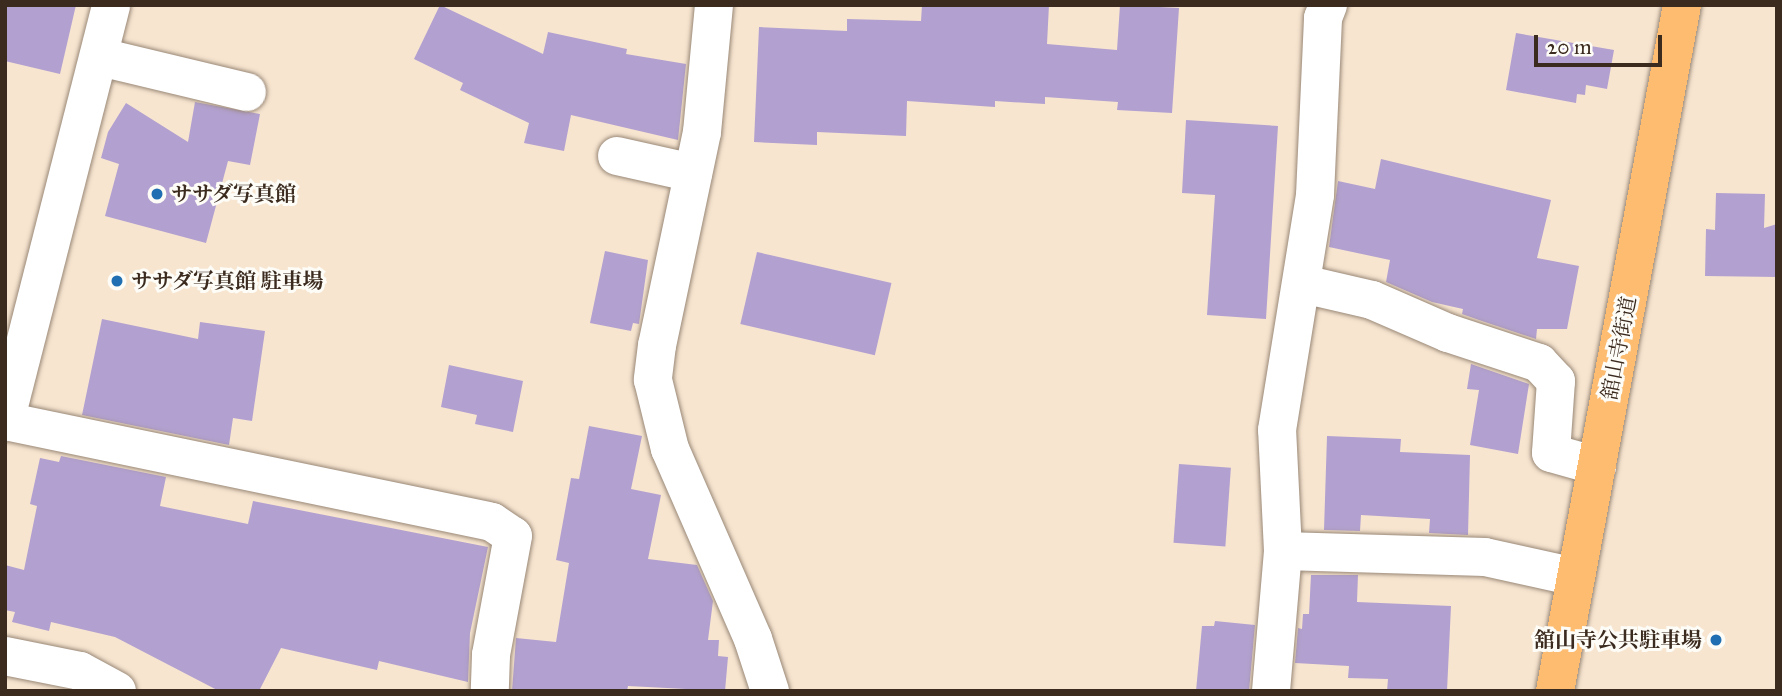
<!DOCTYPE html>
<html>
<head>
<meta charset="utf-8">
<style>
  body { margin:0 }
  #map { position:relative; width:1782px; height:696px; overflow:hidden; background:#f7e5d0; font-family:"IM FELL Great Primer","Noto Serif JP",serif }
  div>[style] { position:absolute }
  .building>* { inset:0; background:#b2a0d0; transform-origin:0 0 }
  .roads { filter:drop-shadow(0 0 2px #987) drop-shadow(0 0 2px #987) }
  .street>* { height:38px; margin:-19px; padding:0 19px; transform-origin:19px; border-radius:19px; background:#fff }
  .primary>* { height:38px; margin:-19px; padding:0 19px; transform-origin:19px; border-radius:19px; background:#fdbc70 }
  .dots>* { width:19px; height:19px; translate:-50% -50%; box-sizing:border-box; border:4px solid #fdfcf7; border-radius:50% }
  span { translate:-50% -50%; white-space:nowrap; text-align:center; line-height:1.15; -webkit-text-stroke:6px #fdfcf7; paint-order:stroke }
  .poi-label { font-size:21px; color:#3b2a1e; font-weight:700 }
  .left { translate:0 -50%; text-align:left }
  .right { translate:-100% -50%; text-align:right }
  .street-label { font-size:21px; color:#3b2a1e }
  .frame { position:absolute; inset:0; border:7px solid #3b2a1e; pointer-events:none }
  .scale { position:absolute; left:1534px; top:35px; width:128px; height:32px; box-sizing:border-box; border:4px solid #3b2a1e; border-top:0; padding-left:9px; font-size:21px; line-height:24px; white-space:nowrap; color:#3b2a1e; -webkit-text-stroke:5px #fdfcf7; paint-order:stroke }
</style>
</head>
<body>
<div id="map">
  <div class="building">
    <i style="clip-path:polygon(5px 5px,76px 5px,60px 74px,5px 61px)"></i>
    <i style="clip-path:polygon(440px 5px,543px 54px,548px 32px,627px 49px,626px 54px,686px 64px,678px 140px,571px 115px,564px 151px,524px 143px,529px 123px,460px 90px,463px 83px,414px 59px)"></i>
    <i style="clip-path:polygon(922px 5px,1049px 5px,1047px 44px,1117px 50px,1120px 5px,1179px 8px,1172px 113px,1117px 110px,1118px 102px,1045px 97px,1045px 104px,995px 101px,995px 107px,907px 101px,906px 136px,817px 132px,817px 145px,754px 142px,759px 27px,847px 31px,847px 19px,921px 21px)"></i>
    <i style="clip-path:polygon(1516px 33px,1614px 50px,1607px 89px,1586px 85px,1585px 95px,1577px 94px,1576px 103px,1506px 90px)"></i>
    <i style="clip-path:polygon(195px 102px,260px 114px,250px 165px,228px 161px,206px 243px,105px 216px,119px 164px,101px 158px,108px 132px,126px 103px,188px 142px)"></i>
    <i style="clip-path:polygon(1186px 120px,1278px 126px,1266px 319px,1207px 315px,1215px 195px,1182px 193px)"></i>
    <i style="clip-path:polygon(1381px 159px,1551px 200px,1537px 258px,1579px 266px,1567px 329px,1537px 329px,1536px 339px,1479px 320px,1462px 314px,1463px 309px,1432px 302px,1386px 282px,1390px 260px,1329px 247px,1338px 181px,1375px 189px)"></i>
    <i style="clip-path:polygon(1716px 193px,1765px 194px,1764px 228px,1777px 224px,1777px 277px,1705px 276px,1706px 229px,1715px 230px)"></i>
    <i style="clip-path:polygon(605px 251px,648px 260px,639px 324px,633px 323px,631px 331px,590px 323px)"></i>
    <i style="left:757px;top:252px;width:138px;height:74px;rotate:13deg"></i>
    <i style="clip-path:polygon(102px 319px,198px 339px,200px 322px,265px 331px,252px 421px,233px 418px,229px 445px,82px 415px)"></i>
    <i style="clip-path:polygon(1471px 364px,1529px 384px,1518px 454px,1470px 445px,1479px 390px,1467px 389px)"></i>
    <i style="clip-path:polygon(449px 365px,523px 381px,513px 432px,475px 424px,477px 415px,441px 407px)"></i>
    <i style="clip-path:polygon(589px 426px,642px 436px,631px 489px,661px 495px,648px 559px,697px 565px,713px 601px,708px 640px,719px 640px,718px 656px,728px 657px,725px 691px,628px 686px,627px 691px,512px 691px,516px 638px,556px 642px,569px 563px,556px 560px,571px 478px,579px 479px)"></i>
    <i style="clip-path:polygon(1327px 436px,1401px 439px,1400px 452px,1470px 455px,1468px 535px,1429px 533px,1430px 519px,1361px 515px,1360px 531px,1324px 530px)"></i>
    <i style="clip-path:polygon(61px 456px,166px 477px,160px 506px,248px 524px,253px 501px,488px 547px,470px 633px,468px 682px,379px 661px,377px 670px,281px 648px,259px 691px,219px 691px,115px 637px,51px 622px,49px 631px,12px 622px,15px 612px,5px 610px,5px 565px,24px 570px,37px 506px,30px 504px,40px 458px,59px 462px)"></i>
    <i style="left:1179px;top:464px;width:52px;height:79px;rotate:4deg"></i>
    <i style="clip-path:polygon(1311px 575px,1358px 575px,1357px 602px,1451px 606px,1447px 691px,1387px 691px,1388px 679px,1348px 678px,1349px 666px,1295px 663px,1298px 628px,1302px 629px,1303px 614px,1309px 614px)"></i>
    <i style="clip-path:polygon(1215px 621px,1255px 625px,1249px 691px,1196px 691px,1202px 626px,1214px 626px)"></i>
  </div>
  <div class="roads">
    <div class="street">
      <i style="left:714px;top:5px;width:128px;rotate:95.4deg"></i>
      <i style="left:702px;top:132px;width:218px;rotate:101.9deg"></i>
      <i style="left:657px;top:345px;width:35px;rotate:97deg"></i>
      <i style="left:653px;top:380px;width:71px;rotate:76.2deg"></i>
      <i style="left:670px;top:449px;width:207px;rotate:66.4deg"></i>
      <i style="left:753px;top:639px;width:55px;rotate:71.9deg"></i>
      <i style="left:100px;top:57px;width:151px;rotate:13.4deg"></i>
      <i style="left:617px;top:156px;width:78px;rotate:12.6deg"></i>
      <i style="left:1303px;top:284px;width:71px;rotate:13.1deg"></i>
      <i style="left:1372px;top:300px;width:83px;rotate:23.5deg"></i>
      <i style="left:1448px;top:333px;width:96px;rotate:18.2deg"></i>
      <i style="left:1539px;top:363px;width:25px;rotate:47deg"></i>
      <i style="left:1556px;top:381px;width:72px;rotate:94deg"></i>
      <i style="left:1551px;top:453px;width:48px;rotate:15.8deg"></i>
      <i style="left:5px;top:421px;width:497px;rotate:11.7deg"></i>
      <i style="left:492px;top:522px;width:25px;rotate:34deg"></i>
      <i style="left:513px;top:536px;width:121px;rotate:100.5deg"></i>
      <i style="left:491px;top:655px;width:36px;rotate:92deg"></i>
      <i style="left:5px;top:422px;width:430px;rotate:-75.7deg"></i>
      <i style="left:1283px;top:551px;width:202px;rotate:1.7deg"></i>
      <i style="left:1485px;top:557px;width:93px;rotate:12.4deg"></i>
      <i style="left:5px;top:656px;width:76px;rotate:11.3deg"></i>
      <i style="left:80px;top:671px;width:42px;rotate:28.4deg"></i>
      <i style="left:1271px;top:691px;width:141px;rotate:-85.1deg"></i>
      <i style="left:1283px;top:551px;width:121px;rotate:-92.8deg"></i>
      <i style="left:1277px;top:430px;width:238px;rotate:-80.8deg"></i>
      <i style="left:1315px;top:195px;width:177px;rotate:-87.4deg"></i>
      <i style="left:1323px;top:18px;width:14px;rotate:-69deg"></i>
    </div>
    <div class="primary">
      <i style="left:1555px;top:691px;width:698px;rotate:-79.51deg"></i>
    </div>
  </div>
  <div class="dots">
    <i style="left:157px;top:194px;background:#1f6fb2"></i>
    <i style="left:117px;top:281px;background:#1f6fb2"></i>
    <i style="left:1716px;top:640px;background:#1f6fb2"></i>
  </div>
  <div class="poi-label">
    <span class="left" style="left:171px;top:194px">ササダ写真館</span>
    <span class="left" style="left:131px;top:281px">ササダ写真館 駐車場</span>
    <span class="right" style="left:1702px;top:640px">舘山寺公共駐車場</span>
  </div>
  <div class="street-label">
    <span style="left:1619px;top:348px;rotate:-79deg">舘山寺街道</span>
  </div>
  <div class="frame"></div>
  <div class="scale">20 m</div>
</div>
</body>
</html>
